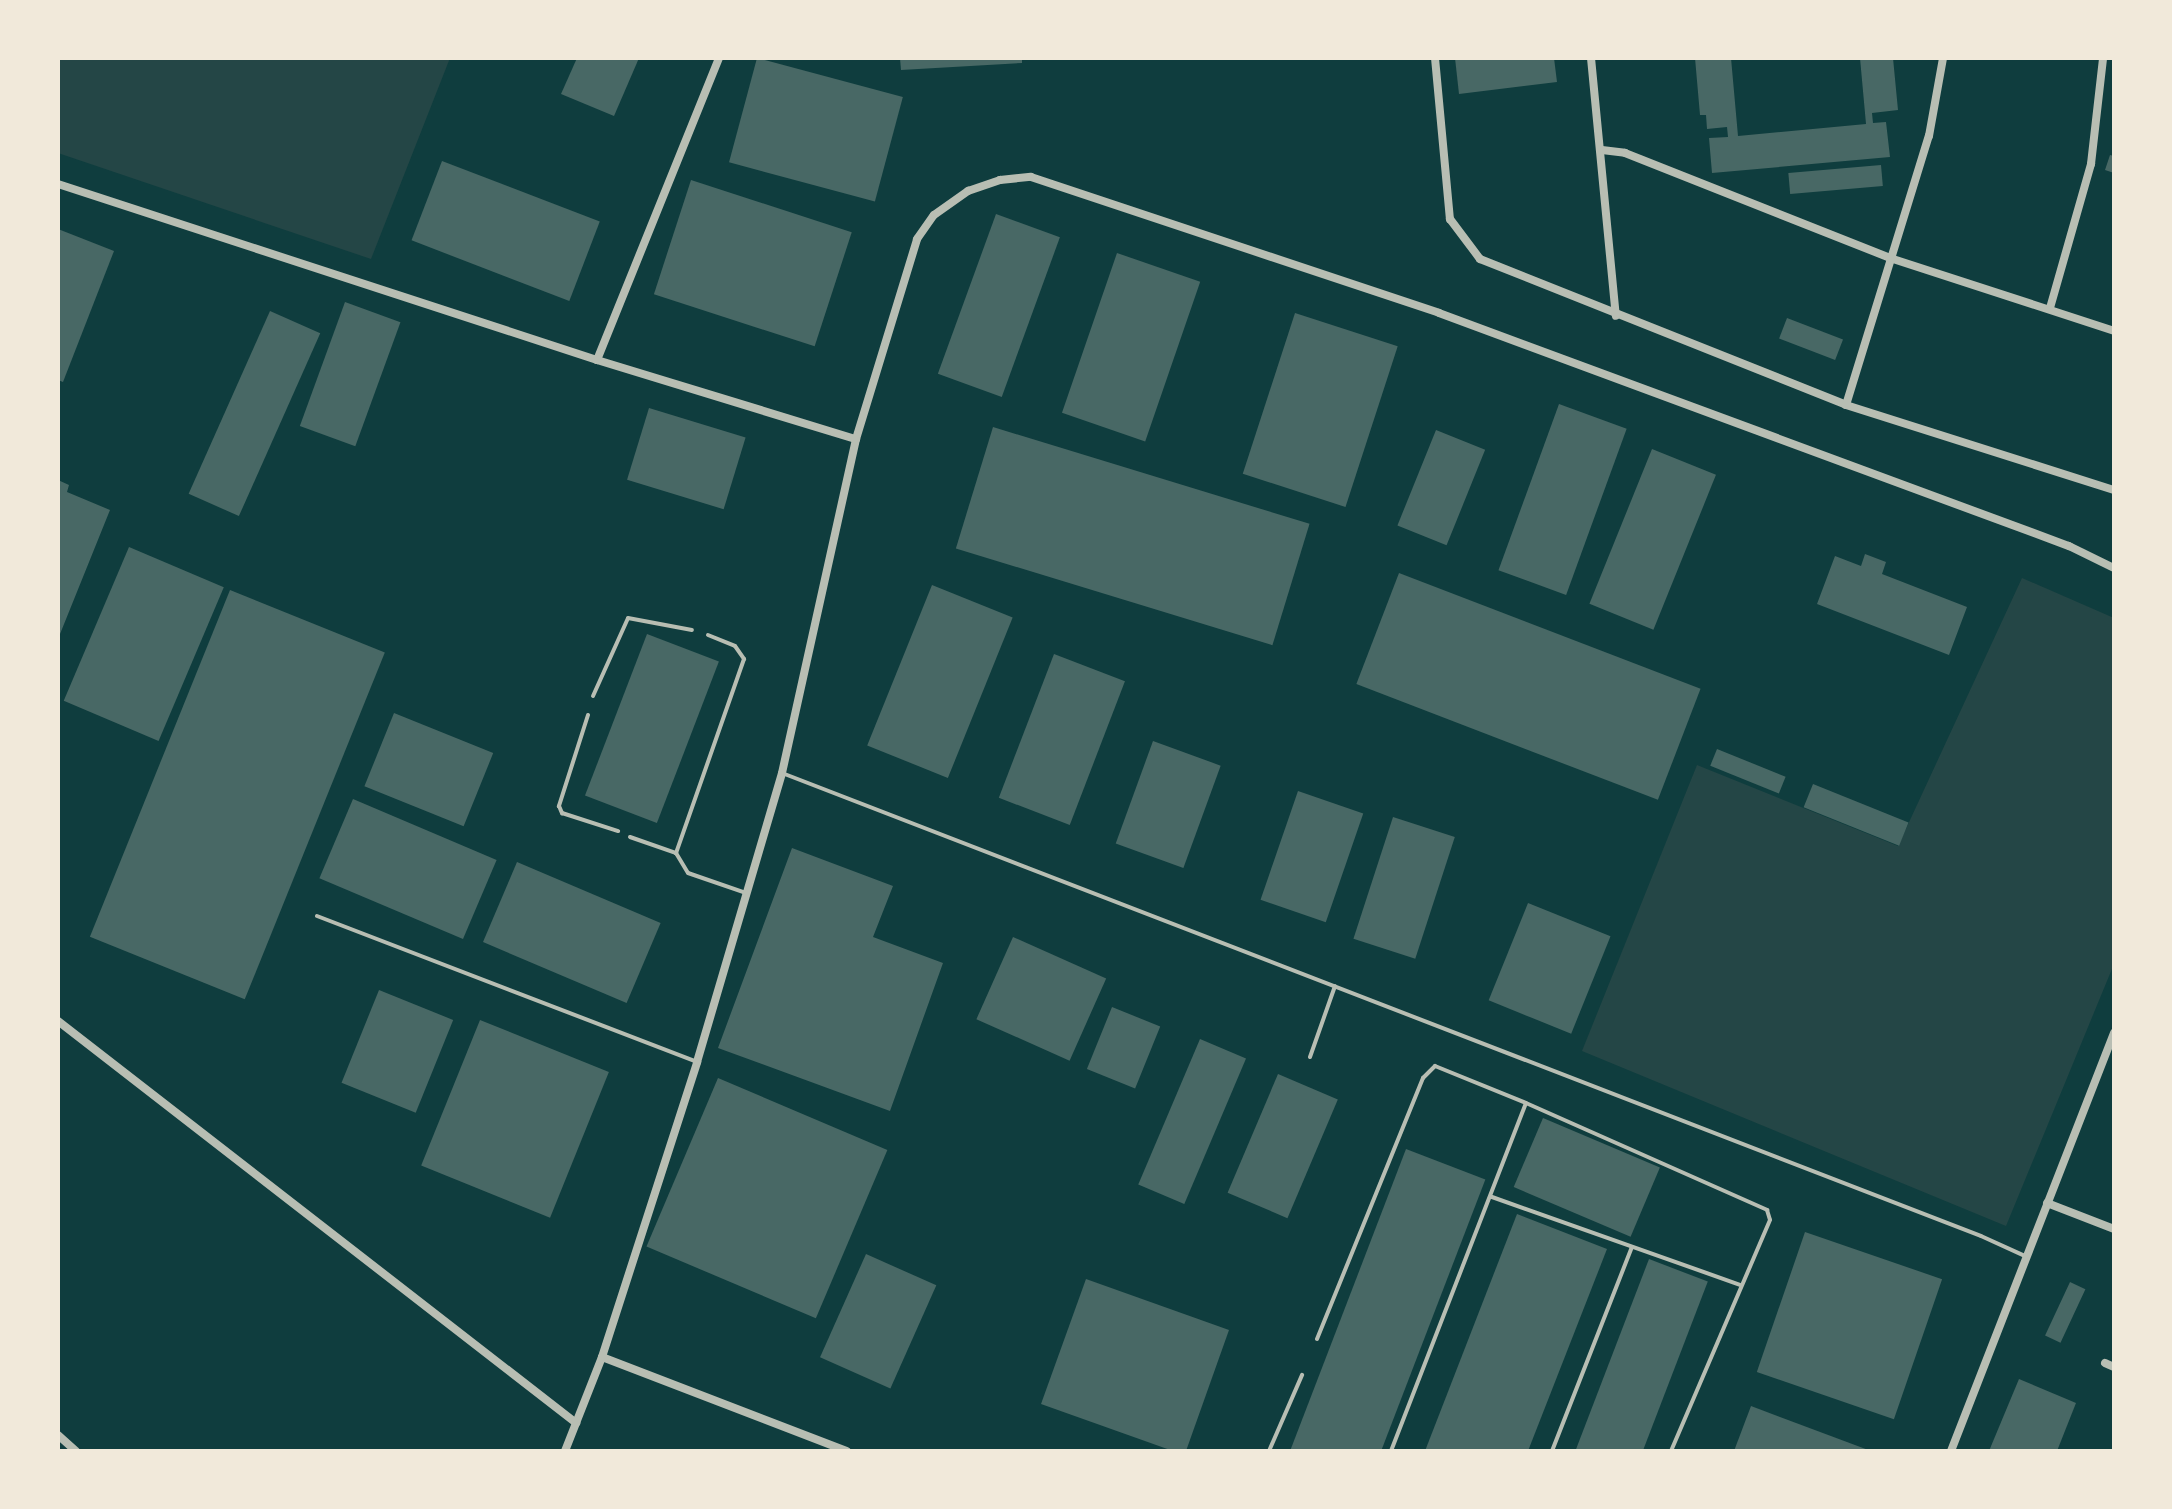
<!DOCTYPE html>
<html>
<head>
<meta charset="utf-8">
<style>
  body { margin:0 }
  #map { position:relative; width:2172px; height:1509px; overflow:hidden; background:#0f3d3e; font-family:Barlow,sans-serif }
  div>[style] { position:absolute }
  .green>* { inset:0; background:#244646 }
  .building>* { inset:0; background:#486865; transform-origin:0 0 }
  .service>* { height:4px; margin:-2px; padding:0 2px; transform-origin:2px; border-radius:2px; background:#b8beb3 }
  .minor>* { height:8px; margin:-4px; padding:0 4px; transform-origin:4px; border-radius:4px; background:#b8beb3 }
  span { translate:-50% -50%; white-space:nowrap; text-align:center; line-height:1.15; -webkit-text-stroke:7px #f1e9da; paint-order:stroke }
  .frame { position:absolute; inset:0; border:60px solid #f1e9da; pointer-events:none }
</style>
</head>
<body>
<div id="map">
  <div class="green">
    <i style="clip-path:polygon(58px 58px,450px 58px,371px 259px,58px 153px)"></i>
    <i style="clip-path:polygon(2022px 578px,2114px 618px,2114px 964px,2006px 1226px,1582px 1051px,1697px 765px,1898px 846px)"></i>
  </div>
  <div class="building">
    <i style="clip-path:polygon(577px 58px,639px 58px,614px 116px,561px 94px)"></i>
    <i style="left:757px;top:58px;width:151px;height:108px;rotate:15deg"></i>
    <i style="clip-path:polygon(900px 58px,1022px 58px,1022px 63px,901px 70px)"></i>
    <i style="clip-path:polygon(1455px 58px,1554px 58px,1557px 82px,1459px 94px)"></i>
    <i style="clip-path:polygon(1695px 58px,1731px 58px,1738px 136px,1866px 124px,1860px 58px,1893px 58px,1898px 110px,1872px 113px,1873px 123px,1886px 122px,1890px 157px,1712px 173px,1709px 138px,1728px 137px,1727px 127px,1707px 129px,1706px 115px,1700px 115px)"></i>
    <i style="clip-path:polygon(2110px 155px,2114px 156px,2114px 173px,2105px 170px)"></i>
    <i style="left:442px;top:161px;width:169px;height:85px;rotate:21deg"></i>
    <i style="left:1881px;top:165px;width:21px;height:93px;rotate:85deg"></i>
    <i style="left:691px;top:180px;width:169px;height:120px;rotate:18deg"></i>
    <i style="left:996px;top:214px;width:68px;height:170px;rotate:20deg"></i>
    <i style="clip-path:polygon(58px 229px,114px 251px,63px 382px,58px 380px)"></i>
    <i style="left:1117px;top:253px;width:88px;height:169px;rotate:19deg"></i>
    <i style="left:345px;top:302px;width:59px;height:132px;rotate:20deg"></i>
    <i style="left:270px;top:311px;width:55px;height:200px;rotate:24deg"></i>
    <i style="left:1295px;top:313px;width:108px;height:169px;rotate:18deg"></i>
    <i style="left:1787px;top:318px;width:60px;height:22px;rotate:21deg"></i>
    <i style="left:1559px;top:404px;width:72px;height:177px;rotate:20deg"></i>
    <i style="left:649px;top:408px;width:101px;height:75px;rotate:17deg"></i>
    <i style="left:993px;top:427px;width:331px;height:127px;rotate:17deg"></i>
    <i style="left:1436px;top:430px;width:53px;height:103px;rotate:22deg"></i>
    <i style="left:1652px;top:449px;width:69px;height:167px;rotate:22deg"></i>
    <i style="clip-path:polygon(58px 480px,69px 485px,67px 492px,110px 510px,58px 639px)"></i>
    <i style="left:129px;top:547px;width:103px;height:167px;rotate:23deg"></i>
    <i style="clip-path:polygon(1865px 554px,1886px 562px,1882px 574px,1967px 607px,1949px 655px,1817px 604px,1835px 556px,1861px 566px)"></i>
    <i style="left:1399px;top:573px;width:323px;height:119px;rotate:21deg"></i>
    <i style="left:932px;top:585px;width:87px;height:173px;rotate:22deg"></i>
    <i style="left:230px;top:590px;width:167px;height:374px;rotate:22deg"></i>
    <i style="left:647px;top:634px;width:77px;height:173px;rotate:21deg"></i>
    <i style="left:1054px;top:654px;width:76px;height:154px;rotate:21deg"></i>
    <i style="left:394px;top:713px;width:107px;height:79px;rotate:22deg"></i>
    <i style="left:1153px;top:741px;width:72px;height:109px;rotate:20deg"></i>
    <i style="left:1717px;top:749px;width:74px;height:18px;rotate:22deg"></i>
    <i style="left:1813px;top:784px;width:103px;height:25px;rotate:22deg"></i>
    <i style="left:1298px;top:791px;width:69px;height:115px;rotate:19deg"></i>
    <i style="left:353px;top:799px;width:156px;height:86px;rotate:23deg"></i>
    <i style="left:1393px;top:817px;width:65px;height:128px;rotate:18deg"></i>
    <i style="clip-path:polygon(792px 848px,893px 886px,873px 937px,943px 963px,890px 1111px,718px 1048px)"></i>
    <i style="left:517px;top:862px;width:156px;height:87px;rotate:23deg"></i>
    <i style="left:1528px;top:903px;width:89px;height:105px;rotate:22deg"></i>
    <i style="left:1013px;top:937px;width:102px;height:90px;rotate:24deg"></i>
    <i style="left:379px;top:990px;width:80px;height:100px;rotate:22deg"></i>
    <i style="left:1112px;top:1007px;width:52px;height:67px;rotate:22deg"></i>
    <i style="left:480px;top:1020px;width:139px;height:157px;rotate:22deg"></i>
    <i style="left:1200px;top:1039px;width:50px;height:158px;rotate:23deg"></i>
    <i style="left:1278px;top:1074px;width:65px;height:129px;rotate:23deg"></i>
    <i style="left:718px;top:1078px;width:184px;height:183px;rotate:23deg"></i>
    <i style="left:1543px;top:1118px;width:127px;height:75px;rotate:23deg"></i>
    <i style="left:1406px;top:1149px;width:85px;height:323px;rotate:21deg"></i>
    <i style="clip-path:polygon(1517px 1214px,1607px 1249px,1528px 1451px,1425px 1451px)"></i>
    <i style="left:1805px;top:1232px;width:145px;height:148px;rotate:19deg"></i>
    <i style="left:866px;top:1254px;width:77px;height:113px;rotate:24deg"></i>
    <i style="left:1649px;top:1259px;width:63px;height:205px;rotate:21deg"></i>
    <i style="clip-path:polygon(1086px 1279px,1229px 1330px,1186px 1451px,1173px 1451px,1041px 1404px)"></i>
    <i style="left:2070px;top:1282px;width:17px;height:59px;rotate:25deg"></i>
    <i style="clip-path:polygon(2019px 1379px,2076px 1403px,2057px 1451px,1989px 1451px)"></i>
    <i style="clip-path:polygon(1751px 1406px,1871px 1451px,1734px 1451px)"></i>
  </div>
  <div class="service">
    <i style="left:708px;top:635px;width:29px;rotate:22deg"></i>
    <i style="left:735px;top:646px;width:16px;rotate:55deg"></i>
    <i style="left:744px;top:659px;width:206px;rotate:109.3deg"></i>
    <i style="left:676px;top:853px;width:23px;rotate:59deg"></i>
    <i style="left:688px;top:873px;width:61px;rotate:19deg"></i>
    <i style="left:593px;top:696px;width:85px;rotate:-65.8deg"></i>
    <i style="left:628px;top:618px;width:65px;rotate:10.6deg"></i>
    <i style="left:588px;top:715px;width:96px;rotate:107.7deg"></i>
    <i style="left:559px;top:806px;width:8px;rotate:67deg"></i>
    <i style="left:562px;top:813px;width:59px;rotate:17.8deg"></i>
    <i style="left:782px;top:773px;width:1285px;rotate:21.11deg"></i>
    <i style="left:1981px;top:1236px;width:48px;rotate:24.4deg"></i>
    <i style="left:630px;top:837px;width:49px;rotate:19.2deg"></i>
    <i style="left:317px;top:916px;width:407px;rotate:21deg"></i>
    <i style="left:1310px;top:1057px;width:75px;rotate:-70.6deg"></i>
    <i style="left:1492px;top:1197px;width:263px;rotate:19.5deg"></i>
    <i style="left:1317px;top:1339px;width:282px;rotate:-67.9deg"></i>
    <i style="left:1423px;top:1078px;width:17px;rotate:-45deg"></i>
    <i style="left:1435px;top:1066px;width:98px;rotate:22.1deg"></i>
    <i style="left:1526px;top:1103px;width:264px;rotate:23.9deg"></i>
    <i style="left:1767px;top:1210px;width:10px;rotate:73deg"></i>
    <i style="left:1770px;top:1220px;width:251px;rotate:113.2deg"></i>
    <i style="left:1269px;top:1451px;width:83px;rotate:-66.5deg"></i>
    <i style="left:1391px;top:1451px;width:373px;rotate:-68.8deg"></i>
    <i style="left:1552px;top:1451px;width:219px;rotate:-68.6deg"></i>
  </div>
  <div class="minor">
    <i style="left:1435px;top:58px;width:162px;rotate:84.7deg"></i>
    <i style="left:1450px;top:219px;width:50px;rotate:53.1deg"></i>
    <i style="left:1480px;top:259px;width:394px;rotate:21.7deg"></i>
    <i style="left:1846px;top:405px;width:281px;rotate:17.6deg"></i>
    <i style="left:1591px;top:58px;width:259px;rotate:84.5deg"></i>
    <i style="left:1602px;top:150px;width:23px;rotate:7deg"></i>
    <i style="left:1625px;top:153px;width:288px;rotate:21.6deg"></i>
    <i style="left:1893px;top:259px;width:232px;rotate:18deg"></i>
    <i style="left:58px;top:184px;width:567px;rotate:18.08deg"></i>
    <i style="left:597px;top:360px;width:271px;rotate:17deg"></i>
    <i style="left:2050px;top:308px;width:150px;rotate:-74.1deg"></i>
    <i style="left:2091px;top:164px;width:107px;rotate:-83.5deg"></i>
    <i style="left:597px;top:360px;width:326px;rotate:-68deg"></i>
    <i style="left:1846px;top:405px;width:282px;rotate:-72.9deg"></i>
    <i style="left:1929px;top:136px;width:79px;rotate:-79.8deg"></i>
    <i style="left:58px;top:1021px;width:656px;rotate:37.81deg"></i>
    <i style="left:2047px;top:1203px;width:72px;rotate:21.2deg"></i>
    <i style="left:602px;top:1357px;width:262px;rotate:21deg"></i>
    <i style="left:2105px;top:1363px;width:10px;rotate:24deg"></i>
    <i style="left:58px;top:1435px;width:24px;rotate:42deg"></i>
    <i style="left:565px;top:1451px;width:101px;rotate:-68.5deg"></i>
    <i style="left:602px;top:1357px;width:310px;rotate:-72.1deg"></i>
    <i style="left:697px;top:1062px;width:301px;rotate:-73.6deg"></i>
    <i style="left:782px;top:773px;width:342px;rotate:-77.5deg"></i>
    <i style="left:856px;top:439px;width:209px;rotate:-73deg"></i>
    <i style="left:917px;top:239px;width:29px;rotate:-55deg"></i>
    <i style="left:934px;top:215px;width:42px;rotate:-35.2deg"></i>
    <i style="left:968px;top:191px;width:34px;rotate:-19deg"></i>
    <i style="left:1000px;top:180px;width:31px;rotate:-6deg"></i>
    <i style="left:1031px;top:177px;width:430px;rotate:18.4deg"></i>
    <i style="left:1439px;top:313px;width:672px;rotate:20.3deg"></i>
    <i style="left:2069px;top:546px;width:50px;rotate:26.1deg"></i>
    <i style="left:1951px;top:1451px;width:449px;rotate:-68.7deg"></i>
  </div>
  <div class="frame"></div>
</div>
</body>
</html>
